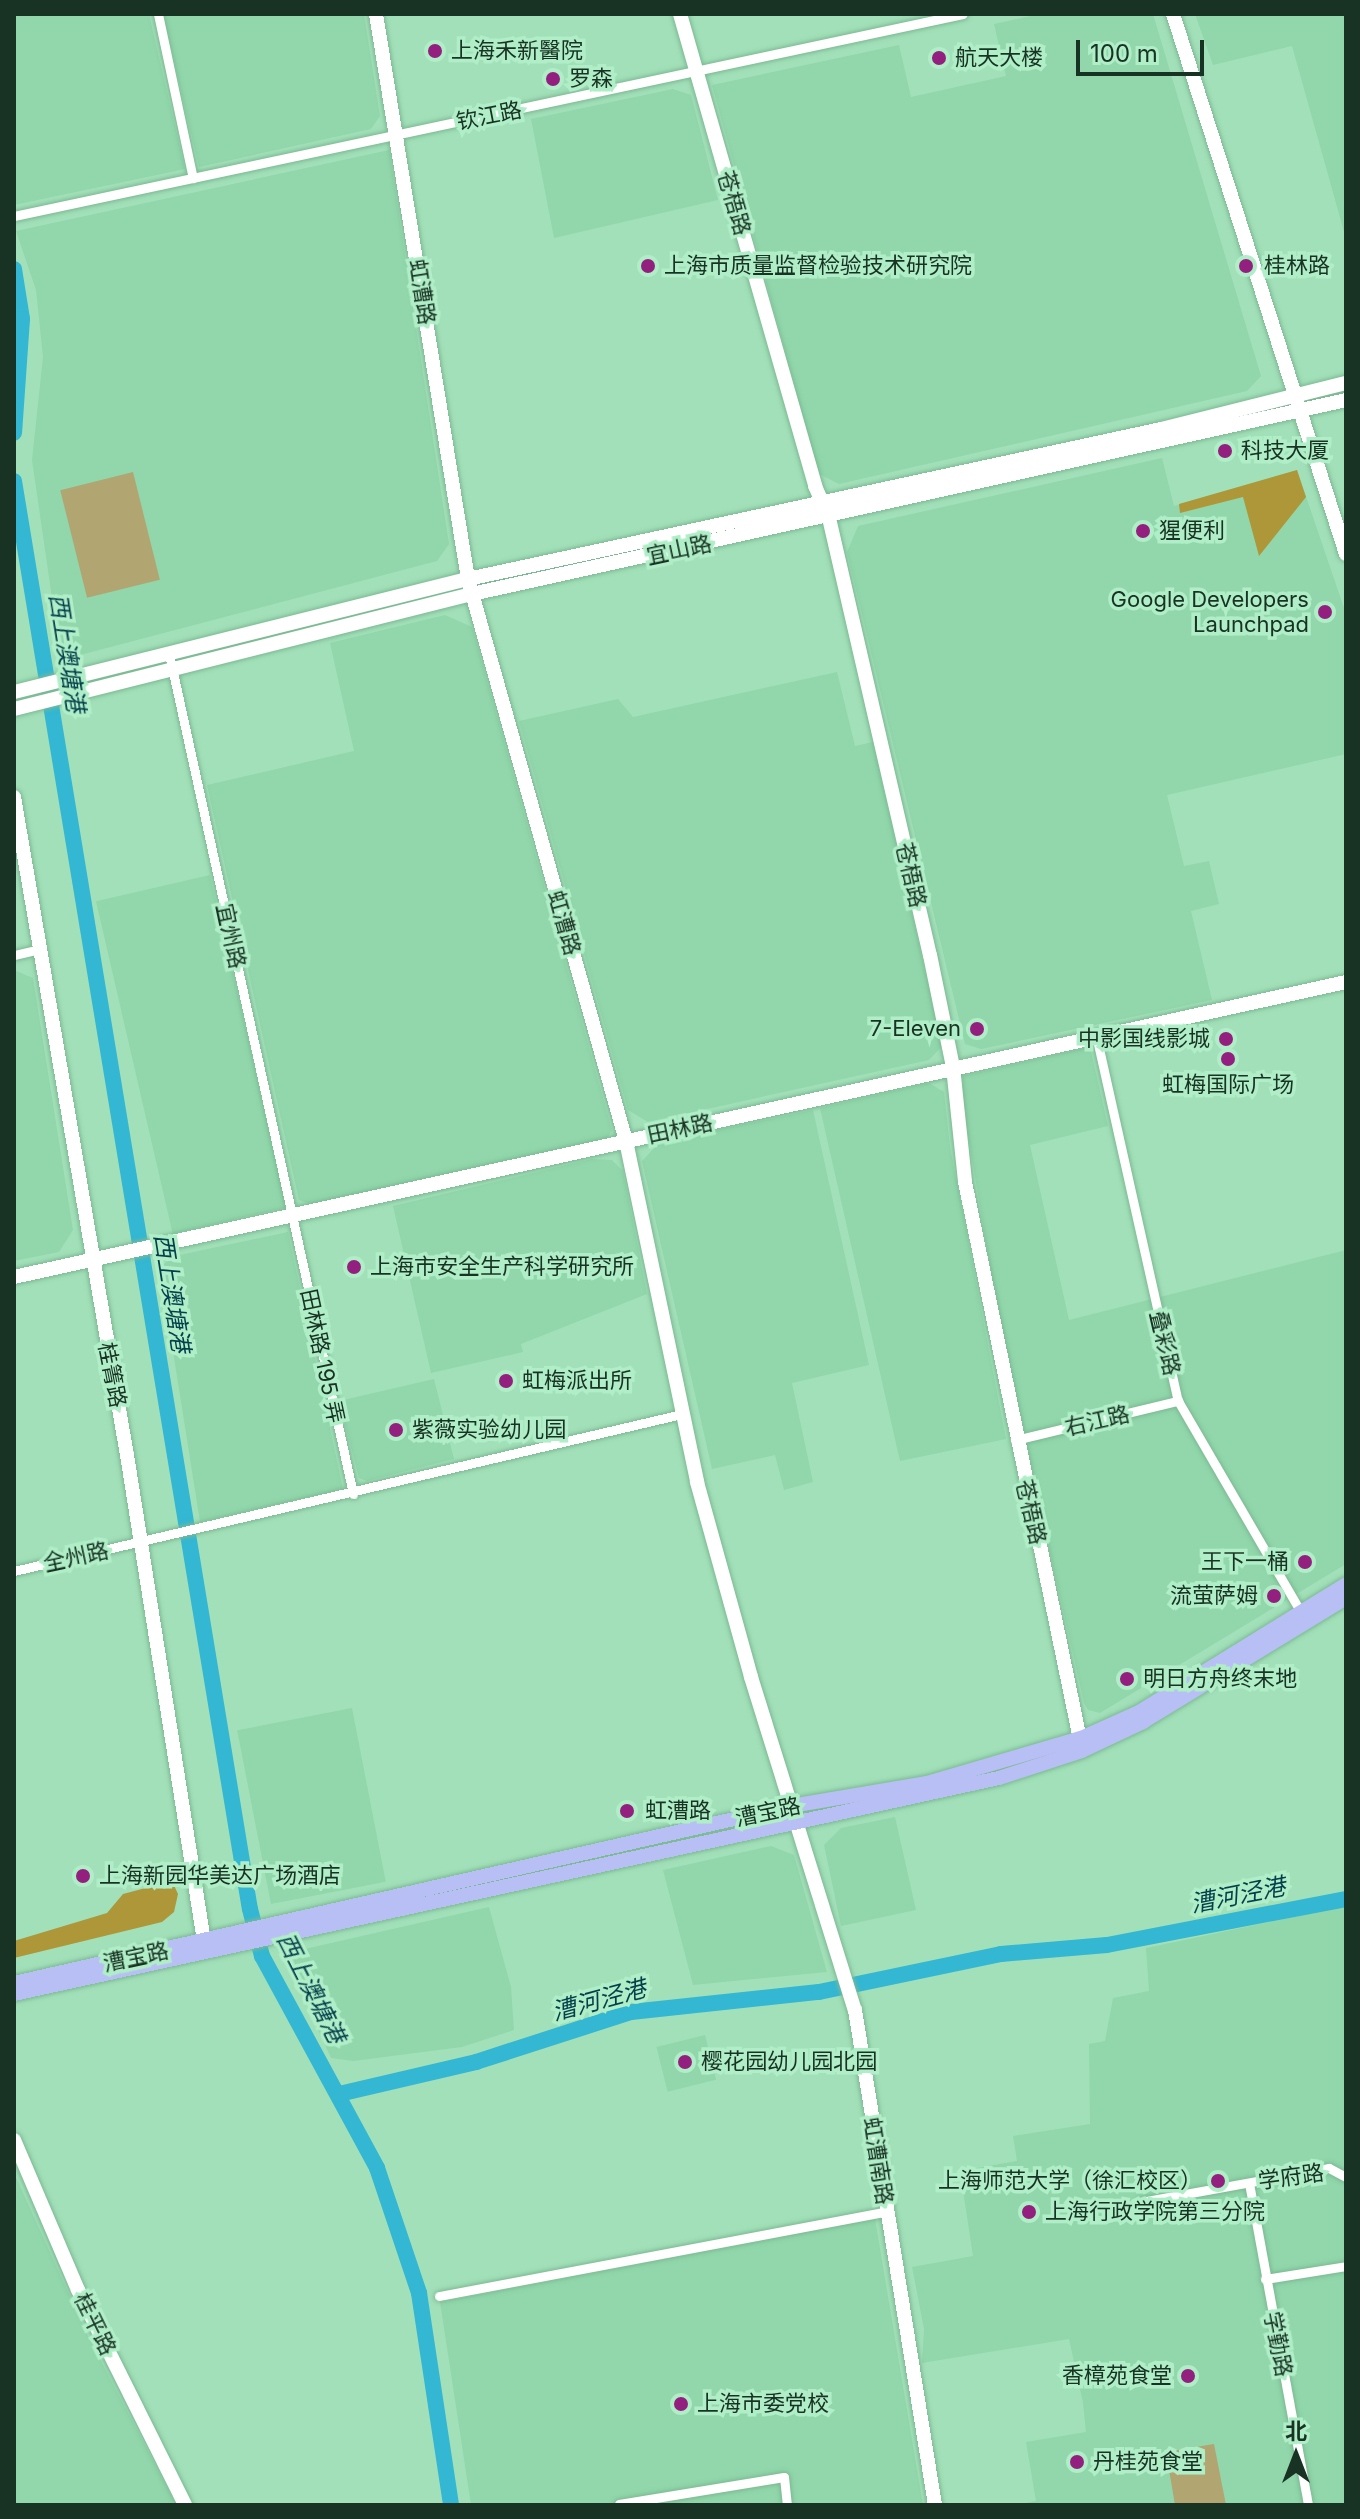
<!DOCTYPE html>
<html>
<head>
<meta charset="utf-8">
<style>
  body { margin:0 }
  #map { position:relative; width:1360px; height:2519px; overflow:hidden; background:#a2e0b9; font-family:Inter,"Noto Sans SC",sans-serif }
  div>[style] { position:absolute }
  .built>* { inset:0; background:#91d7ab; transform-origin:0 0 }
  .green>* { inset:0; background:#b1a572; transform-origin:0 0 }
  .forest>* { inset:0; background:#ad9739 }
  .river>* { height:16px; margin:-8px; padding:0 8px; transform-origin:8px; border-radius:8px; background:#33b7d3 }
  .roads { filter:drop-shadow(0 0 2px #7cb993) drop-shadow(0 0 2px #7cb993) }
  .street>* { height:9px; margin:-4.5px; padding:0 4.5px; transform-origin:4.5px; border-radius:4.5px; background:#fff }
  .secondary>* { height:14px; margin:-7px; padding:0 7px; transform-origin:7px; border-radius:7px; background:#fff }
  .primary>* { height:14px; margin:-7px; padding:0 7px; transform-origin:7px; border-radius:7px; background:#b8bff5 }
  .dots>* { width:22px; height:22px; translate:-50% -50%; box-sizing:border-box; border:4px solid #afeec6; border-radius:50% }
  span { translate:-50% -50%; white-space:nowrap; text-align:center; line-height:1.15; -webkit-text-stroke:7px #afeec6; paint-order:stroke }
  .poi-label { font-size:22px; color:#183223 }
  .left { translate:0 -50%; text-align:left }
  .right { translate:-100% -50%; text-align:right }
  .street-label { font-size:22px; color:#183223 }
  .water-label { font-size:24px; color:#043f4b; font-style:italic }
  .frame { position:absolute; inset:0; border:16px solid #183223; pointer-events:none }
  .north { position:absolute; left:1256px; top:2415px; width:80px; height:80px; -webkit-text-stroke:6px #afeec6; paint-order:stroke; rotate:0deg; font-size:22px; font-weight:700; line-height:32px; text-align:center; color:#183223 }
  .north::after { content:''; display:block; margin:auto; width:28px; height:36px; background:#183223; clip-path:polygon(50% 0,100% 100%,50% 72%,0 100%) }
  .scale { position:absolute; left:1076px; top:40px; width:128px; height:36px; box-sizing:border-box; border:4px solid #183223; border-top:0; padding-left:10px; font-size:24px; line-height:28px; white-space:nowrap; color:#183223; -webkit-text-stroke:6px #afeec6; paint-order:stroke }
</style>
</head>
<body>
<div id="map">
  <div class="built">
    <i style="clip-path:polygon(14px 14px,149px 14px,185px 169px,14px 205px)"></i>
    <i style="clip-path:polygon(163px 14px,364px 14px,380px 116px,371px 129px,199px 167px)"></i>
    <i style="clip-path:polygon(1040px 14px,1153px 14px,1261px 376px,1247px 391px,839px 484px,819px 474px,712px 85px,899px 45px,911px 97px,1006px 76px,994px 24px)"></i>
    <i style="clip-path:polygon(1195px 14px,1346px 14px,1346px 239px,1292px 46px,1213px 65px)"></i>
    <i style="clip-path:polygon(673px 89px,691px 95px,718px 200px,554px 238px,531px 119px)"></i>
    <i style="clip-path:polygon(389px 150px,449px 544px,437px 561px,61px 660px,32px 460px,43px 357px,36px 290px,16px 231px)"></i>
    <i style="clip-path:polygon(1162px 458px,1174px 506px,1297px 470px,1346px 614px,1346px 754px,1167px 795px,1184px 866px,1209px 861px,1219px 904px,1191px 911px,1212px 1000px,981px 1049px,965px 1044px,847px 552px,858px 526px)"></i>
    <i style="clip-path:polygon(445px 615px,472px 627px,612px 1130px,607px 1139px,313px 1205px,299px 1200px,207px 785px,354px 751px,330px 643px)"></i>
    <i style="clip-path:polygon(837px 672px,855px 746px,873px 742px,942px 1046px,929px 1060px,648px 1122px,628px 1110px,519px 721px,618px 699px,633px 717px)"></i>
    <i style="left:210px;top:875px;width:341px;height:117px;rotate:77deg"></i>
    <i style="clip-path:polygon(14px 970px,33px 978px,73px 1230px,59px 1252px,14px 1261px)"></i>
    <i style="clip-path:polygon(1090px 1047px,1108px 1126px,1030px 1145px,1069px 1320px,1346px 1250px,1346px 1564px,1100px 1713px,1088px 1710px,1084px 1703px,1002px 1337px,962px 1099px,963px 1076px)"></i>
    <i style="clip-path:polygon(929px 1083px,944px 1092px,950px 1147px,1006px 1439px,900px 1461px,820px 1108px)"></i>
    <i style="clip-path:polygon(813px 1110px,869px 1365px,792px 1383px,813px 1482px,784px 1490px,775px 1455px,712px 1469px,642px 1161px,660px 1142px)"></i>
    <i style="clip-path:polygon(592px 1159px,612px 1160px,623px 1171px,647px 1294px,521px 1344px,523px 1352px,431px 1373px,393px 1206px)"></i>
    <i style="clip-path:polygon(288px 1232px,343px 1489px,200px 1522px,160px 1269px,170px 1257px)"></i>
    <i style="clip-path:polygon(434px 1379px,454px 1459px,367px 1481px,359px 1478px,339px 1401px)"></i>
    <i style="left:352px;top:1708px;width:177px;height:117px;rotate:79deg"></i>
    <i style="clip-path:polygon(895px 1817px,916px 1910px,841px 1926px,824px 1845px,841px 1828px)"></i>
    <i style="clip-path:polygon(771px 1846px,794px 1855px,827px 1972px,693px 1985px,663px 1870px)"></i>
    <i style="clip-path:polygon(1346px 1906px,1346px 2505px,1015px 2505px,1036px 2501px,1026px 2442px,1086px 2432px,1083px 2403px,1069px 2339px,922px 2363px,924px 2329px,912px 2267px,973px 2256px,960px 2171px,1017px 2161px,1013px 2136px,1090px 2124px,1089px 2044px,1105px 2041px,1113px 1998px,1149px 1991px,1146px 1948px)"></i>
    <i style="clip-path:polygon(489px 1907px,511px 1987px,514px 2030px,462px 2047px,353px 2061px,331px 2058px,283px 1954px)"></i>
    <i style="left:705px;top:2035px;width:46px;height:50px;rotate:76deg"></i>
    <i style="clip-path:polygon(14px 2173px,88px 2336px,176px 2505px,14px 2505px)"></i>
    <i style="clip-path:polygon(875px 2219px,923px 2505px,471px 2505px,440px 2302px)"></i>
  </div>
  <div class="green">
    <i style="left:133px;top:472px;width:111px;height:75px;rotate:76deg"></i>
    <i style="clip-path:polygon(1214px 2444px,1226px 2505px,1175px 2505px,1166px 2452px)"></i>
  </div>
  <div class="forest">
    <i style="clip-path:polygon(1297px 470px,1306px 497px,1259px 556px,1243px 497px,1180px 513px,1179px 504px)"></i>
    <i style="clip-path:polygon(172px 1881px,178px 1894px,174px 1912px,162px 1922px,14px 1958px,14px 1941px,107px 1913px,123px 1894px)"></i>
  </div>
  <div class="river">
    <i style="left:14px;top:269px;width:51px;rotate:80.9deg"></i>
    <i style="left:22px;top:319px;width:114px;rotate:94deg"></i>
    <i style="left:14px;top:481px;width:1447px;rotate:80.62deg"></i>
    <i style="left:250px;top:1909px;width:49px;rotate:75.7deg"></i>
    <i style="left:262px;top:1956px;width:241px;rotate:61.5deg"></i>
    <i style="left:377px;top:2168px;width:132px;rotate:71.4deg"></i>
    <i style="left:419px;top:2293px;width:214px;rotate:81.4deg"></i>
    <i style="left:339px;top:2094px;width:141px;rotate:-13.1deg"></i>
    <i style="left:476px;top:2062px;width:163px;rotate:-17.9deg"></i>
    <i style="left:631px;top:2012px;width:189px;rotate:-6.1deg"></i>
    <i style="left:819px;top:1992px;width:186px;rotate:-11.8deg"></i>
    <i style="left:1001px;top:1954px;width:106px;rotate:-4.9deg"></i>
    <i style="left:1107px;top:1945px;width:243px;rotate:-10.9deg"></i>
  </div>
  <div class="roads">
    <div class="street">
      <i style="left:158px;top:14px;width:168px;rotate:78deg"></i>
      <i style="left:14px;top:216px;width:970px;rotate:-12.02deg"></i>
      <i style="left:169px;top:654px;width:860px;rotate:77.64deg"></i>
      <i style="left:14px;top:955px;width:26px;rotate:-13deg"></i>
      <i style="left:1096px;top:1035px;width:375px;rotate:77.4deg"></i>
      <i style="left:1178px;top:1401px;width:246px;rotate:59.8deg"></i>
      <i style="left:1015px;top:1440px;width:168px;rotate:-13.5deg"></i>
      <i style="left:14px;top:1571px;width:686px;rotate:-13.23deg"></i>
      <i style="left:1249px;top:2183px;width:327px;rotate:79.6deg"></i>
      <i style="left:1141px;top:2202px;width:191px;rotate:-10.3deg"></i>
      <i style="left:1329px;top:2168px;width:19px;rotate:28deg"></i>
      <i style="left:1265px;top:2279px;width:82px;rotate:-9.1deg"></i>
      <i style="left:439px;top:2296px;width:456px;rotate:-10.7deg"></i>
      <i style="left:619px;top:2504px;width:167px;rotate:-9.3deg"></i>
      <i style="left:784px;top:2477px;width:28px;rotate:84deg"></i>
    </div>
    <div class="secondary">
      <i style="left:376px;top:14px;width:572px;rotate:80.75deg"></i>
      <i style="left:468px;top:579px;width:584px;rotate:74.3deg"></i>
      <i style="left:626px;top:1141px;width:348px;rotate:78.2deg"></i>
      <i style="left:697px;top:1482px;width:202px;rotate:74.5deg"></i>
      <i style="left:751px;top:1677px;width:349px;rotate:72.7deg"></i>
      <i style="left:855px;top:2010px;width:501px;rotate:80.82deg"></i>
      <i style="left:680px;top:14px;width:491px;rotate:74deg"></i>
      <i style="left:815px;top:486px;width:35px;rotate:66deg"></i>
      <i style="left:829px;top:518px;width:449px;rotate:77deg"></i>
      <i style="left:930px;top:955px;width:114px;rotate:78.4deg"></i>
      <i style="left:953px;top:1067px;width:116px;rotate:84deg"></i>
      <i style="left:965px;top:1182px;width:579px;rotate:78.34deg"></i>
      <i style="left:1173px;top:14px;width:567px;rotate:72.24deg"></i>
      <i style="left:14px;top:692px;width:468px;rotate:-14deg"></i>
      <i style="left:468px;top:579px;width:709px;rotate:-12.21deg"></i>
      <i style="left:1161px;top:429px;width:191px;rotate:-14deg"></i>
      <i style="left:14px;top:709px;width:472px;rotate:-14.1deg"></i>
      <i style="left:472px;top:594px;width:895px;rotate:-12.51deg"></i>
      <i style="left:14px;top:797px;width:668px;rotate:80.26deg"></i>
      <i style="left:127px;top:1455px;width:499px;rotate:81deg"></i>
      <i style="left:14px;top:1277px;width:1364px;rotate:-12.49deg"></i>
      <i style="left:14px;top:2140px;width:163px;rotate:66.9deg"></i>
      <i style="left:78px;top:2290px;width:240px;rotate:63.5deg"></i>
    </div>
    <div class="primary">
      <i style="left:14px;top:1983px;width:797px;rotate:-12.83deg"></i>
      <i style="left:791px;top:1806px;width:138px;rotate:-9.6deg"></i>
      <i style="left:927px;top:1783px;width:160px;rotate:-16.3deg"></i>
      <i style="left:1081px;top:1738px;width:64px;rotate:-24.1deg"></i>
      <i style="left:1139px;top:1712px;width:243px;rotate:-31.7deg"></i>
      <i style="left:14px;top:1994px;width:1008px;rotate:-12.37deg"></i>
      <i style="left:999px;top:1778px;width:87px;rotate:-18deg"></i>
      <i style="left:1082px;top:1751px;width:68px;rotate:-25.4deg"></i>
      <i style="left:1143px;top:1722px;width:238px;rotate:-31.4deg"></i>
    </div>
  </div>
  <div class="dots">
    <i style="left:435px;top:51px;background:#93207f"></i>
    <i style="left:939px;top:58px;background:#93207f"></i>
    <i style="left:553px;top:79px;background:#93207f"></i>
    <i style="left:648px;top:266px;background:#93207f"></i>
    <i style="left:1246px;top:266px;background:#93207f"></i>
    <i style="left:1225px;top:451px;background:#93207f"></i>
    <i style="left:1143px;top:531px;background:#93207f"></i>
    <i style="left:1325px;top:612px;background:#93207f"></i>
    <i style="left:977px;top:1029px;background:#93207f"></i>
    <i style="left:1226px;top:1039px;background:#93207f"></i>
    <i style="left:1228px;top:1059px;background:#93207f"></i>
    <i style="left:354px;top:1267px;background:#93207f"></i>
    <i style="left:506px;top:1381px;background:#93207f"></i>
    <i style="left:396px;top:1430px;background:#93207f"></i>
    <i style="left:1305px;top:1562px;background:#93207f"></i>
    <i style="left:1274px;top:1596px;background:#93207f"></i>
    <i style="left:1127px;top:1679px;background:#93207f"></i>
    <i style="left:627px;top:1811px;background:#93207f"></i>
    <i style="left:83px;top:1876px;background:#93207f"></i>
    <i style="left:685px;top:2062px;background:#93207f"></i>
    <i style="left:1218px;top:2181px;background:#93207f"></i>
    <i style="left:1029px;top:2212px;background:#93207f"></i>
    <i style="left:1188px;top:2376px;background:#93207f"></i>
    <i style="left:681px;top:2404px;background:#93207f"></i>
    <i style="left:1077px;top:2462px;background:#93207f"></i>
  </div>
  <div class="poi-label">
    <span class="left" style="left:451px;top:51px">上海禾新醫院</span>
    <span class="left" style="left:955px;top:58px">航天大楼</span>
    <span class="left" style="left:569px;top:79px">罗森</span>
    <span class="left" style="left:664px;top:266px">上海市质量监督检验技术研究院</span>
    <span class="left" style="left:1264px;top:266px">桂林路</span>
    <span class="left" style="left:1241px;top:451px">科技大厦</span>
    <span class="left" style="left:1159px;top:531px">猩便利</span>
    <span class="right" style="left:1309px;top:612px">Google Developers<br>Launchpad</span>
    <span class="right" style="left:961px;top:1029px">7-Eleven</span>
    <span class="right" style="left:1210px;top:1039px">中影国线影城</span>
    <span style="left:1228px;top:1085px">虹梅国际广场</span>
    <span class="left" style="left:370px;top:1267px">上海市安全生产科学研究所</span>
    <span class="left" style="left:522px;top:1381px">虹梅派出所</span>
    <span class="left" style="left:412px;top:1430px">紫薇实验幼儿园</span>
    <span class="right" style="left:1289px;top:1562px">王下一桶</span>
    <span class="right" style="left:1258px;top:1596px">流萤萨姆</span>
    <span class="left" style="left:1143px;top:1679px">明日方舟终末地</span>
    <span class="left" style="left:645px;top:1811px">虹漕路</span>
    <span class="left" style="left:99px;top:1876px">上海新园华美达广场酒店</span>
    <span class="left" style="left:701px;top:2062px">樱花园幼儿园北园</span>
    <span class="right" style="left:1202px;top:2181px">上海师范大学（徐汇校区）</span>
    <span class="left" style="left:1045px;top:2212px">上海行政学院第三分院</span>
    <span class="right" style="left:1172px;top:2376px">香樟苑食堂</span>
    <span class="left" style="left:697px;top:2404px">上海市委党校</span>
    <span class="left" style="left:1093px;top:2462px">丹桂苑食堂</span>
  </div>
  <div class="street-label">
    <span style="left:489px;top:116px;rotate:-11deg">钦江路</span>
    <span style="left:734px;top:203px;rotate:74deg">苍梧路</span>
    <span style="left:422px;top:292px;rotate:81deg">虹漕路</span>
    <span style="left:679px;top:550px;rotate:-12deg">宜山路</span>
    <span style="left:911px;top:875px;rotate:77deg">苍梧路</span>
    <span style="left:564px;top:923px;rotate:74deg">虹漕路</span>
    <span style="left:231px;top:936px;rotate:78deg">宜州路</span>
    <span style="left:680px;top:1129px;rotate:-12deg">田林路</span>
    <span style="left:1165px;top:1343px;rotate:77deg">叠彩路</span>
    <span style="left:322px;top:1356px;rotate:78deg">田林路 195 弄</span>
    <span style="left:112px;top:1375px;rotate:79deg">桂箐路</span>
    <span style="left:1097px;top:1421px;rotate:-13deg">右江路</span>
    <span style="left:1031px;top:1512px;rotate:77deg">苍梧路</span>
    <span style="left:76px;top:1557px;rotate:-12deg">全州路</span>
    <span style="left:768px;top:1812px;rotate:-12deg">漕宝路</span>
    <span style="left:136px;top:1957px;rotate:-12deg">漕宝路</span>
    <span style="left:878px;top:2161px;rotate:81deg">虹漕南路</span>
    <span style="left:1291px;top:2177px;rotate:-8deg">学府路</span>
    <span style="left:95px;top:2324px;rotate:64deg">桂平路</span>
    <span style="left:1278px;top:2344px;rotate:79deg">学勤路</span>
  </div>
  <div class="water-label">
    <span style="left:67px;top:653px;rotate:81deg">西上澳塘港</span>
    <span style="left:172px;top:1293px;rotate:81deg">西上澳塘港</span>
    <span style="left:1238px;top:1895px;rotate:-11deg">漕河泾港</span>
    <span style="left:311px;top:1988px;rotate:63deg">西上澳塘港</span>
    <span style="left:599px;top:2000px;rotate:-15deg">漕河泾港</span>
  </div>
  <div class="frame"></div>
  <div class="north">北</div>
  <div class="scale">100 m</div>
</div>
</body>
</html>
